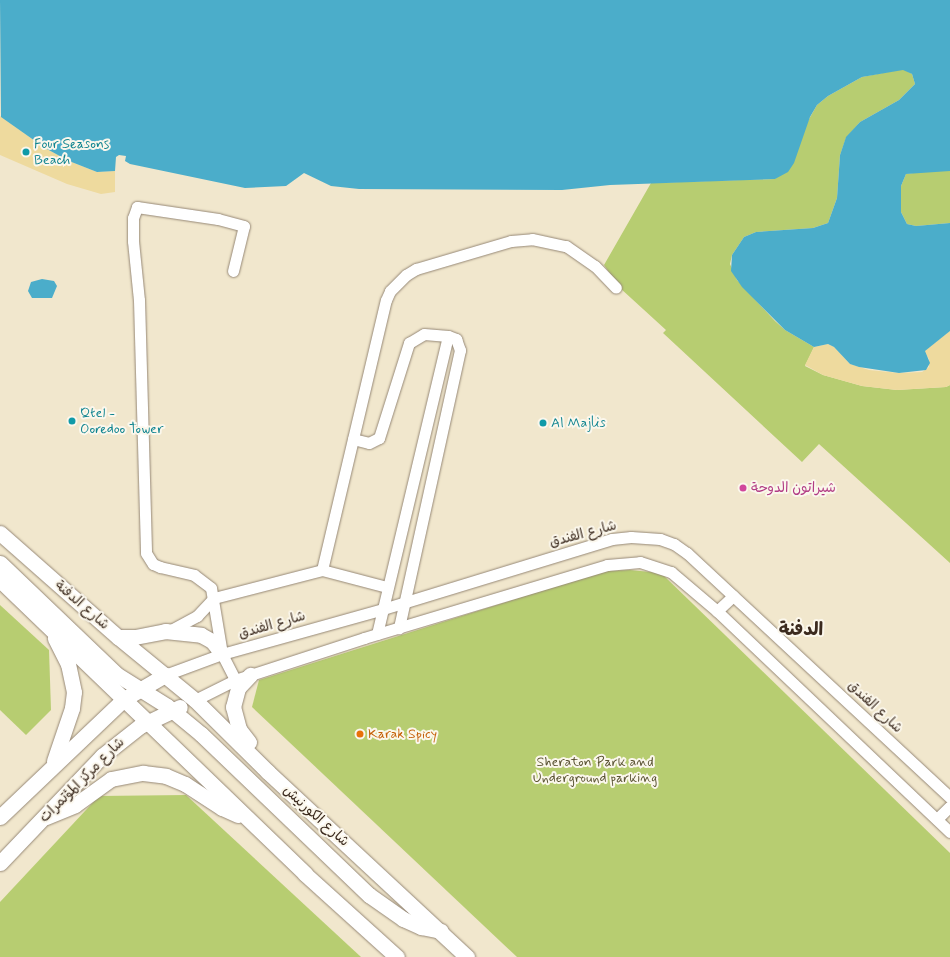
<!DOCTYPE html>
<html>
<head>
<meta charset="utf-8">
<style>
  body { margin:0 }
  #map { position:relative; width:950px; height:957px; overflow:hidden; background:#f1e7cd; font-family:Mynerve,"Playpen Sans Arabic",sans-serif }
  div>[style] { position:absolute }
  .green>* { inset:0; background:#b7cd71 }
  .sand>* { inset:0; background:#eeda9e }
  .water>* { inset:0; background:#4badca }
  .roads { filter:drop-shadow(0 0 1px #968876) drop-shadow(0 0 1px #968876) }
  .street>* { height:11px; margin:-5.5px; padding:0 5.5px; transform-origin:5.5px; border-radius:5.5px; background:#fff }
  .secondary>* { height:15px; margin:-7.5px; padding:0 7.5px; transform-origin:7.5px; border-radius:7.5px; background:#fff }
  .dots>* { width:11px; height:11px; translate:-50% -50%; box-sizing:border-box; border:2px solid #fbf7ec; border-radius:50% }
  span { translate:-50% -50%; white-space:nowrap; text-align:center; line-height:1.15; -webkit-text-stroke:4px #fbf7ec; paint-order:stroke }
  .culture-label { font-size:14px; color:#0d838f }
  .left { translate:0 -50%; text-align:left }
  .hotel-label { font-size:14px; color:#b23c85 }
  .street-label { font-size:14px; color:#3b2a1e }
  .food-label { font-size:14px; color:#c56008 }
  .park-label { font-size:14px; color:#5a5333 }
  .district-label { font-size:18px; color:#3b2a1e; font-weight:700 }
</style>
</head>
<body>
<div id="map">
  <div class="green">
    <i style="clip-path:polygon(903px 69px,912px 74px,915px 84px,899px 100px,860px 122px,846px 138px,840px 155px,837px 198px,828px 223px,813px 228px,756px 232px,744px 237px,732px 255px,730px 264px,737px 280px,775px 321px,785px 330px,814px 347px,805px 366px,823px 375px,862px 386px,897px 390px,946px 387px,950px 385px,950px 563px,819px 444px,802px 462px,663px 333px,666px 330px,620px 288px,604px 265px,651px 183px,775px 179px,817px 105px,828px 96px,862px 77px)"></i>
    <i style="clip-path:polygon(928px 171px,950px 171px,950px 223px,916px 226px,907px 224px,901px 212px,901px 186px,906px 174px)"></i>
    <i style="clip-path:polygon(630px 570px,661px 573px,950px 853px,950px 957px,517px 957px,252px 707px,259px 680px,604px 571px)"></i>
    <i style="clip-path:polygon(0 605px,49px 650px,51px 710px,26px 735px,0 710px)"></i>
    <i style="clip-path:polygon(186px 795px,361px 957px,0 957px,0 902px,99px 796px)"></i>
  </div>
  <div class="sand">
    <i style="clip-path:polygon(0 116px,45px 148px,69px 161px,97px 172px,115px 171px,115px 192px,101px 194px,67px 184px,0 155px)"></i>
    <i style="clip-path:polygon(950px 331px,950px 385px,946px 387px,897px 390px,862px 386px,823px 375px,805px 365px,814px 347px,828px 344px,834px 347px,850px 364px,869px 370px,899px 373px,922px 372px,929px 367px,929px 359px,924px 351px)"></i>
  </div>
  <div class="water">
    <i style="clip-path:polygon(0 0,950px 0,950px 171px,906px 174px,901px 186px,901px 212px,907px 224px,916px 226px,950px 223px,950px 331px,925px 351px,930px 363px,926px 370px,899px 373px,859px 367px,850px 364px,834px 347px,828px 344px,814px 347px,785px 330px,742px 287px,731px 271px,732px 255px,744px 237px,756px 232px,813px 228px,828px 223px,837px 198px,840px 155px,846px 137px,860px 122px,899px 100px,915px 84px,912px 74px,903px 70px,862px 77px,828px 96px,817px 105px,810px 117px,794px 163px,788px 172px,775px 179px,610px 185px,562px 190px,359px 189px,331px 186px,304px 173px,286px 186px,245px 188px,130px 164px,125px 161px,126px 156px,119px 155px,116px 157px,115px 171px,97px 172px,69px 161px,45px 148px,1px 117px)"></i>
    <i style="clip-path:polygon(42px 279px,54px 281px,57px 286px,52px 298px,32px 298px,28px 291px,31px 282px)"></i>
  </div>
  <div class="roads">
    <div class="street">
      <i style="left:233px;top:271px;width:46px;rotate:-76.3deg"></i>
      <i style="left:244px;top:226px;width:27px;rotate:-165deg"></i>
      <i style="left:218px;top:219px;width:82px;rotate:-171.6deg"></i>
      <i style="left:137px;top:207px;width:12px;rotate:110deg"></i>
      <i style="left:133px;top:218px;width:23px;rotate:90deg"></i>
      <i style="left:133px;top:241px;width:59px;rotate:84.2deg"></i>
      <i style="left:139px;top:300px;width:253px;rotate:88.4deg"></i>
      <i style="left:146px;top:553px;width:13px;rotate:58deg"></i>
      <i style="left:153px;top:564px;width:8px;rotate:23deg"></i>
      <i style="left:160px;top:567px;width:35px;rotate:13deg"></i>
      <i style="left:194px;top:575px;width:21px;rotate:37deg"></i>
      <i style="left:211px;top:588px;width:67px;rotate:80.5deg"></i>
      <i style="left:222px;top:654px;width:29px;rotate:63deg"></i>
      <i style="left:353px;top:439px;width:16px;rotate:14deg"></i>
      <i style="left:369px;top:443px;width:11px;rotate:-27deg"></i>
      <i style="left:379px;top:438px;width:100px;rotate:-72.5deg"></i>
      <i style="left:409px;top:343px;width:17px;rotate:-31deg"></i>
      <i style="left:424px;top:334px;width:24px;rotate:5deg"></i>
      <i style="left:322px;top:570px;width:67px;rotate:14.7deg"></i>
      <i style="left:717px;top:611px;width:22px;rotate:-43deg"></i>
      <i style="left:169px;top:631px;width:32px;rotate:-28deg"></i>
      <i style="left:197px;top:616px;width:25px;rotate:-47deg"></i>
      <i style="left:214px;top:598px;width:112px;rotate:-14.5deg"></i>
      <i style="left:322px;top:570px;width:277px;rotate:-76.7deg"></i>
      <i style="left:386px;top:300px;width:10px;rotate:-66deg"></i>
      <i style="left:390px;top:291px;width:23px;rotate:-45deg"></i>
      <i style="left:406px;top:275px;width:12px;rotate:-31deg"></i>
      <i style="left:416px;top:269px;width:99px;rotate:-16.4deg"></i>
      <i style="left:511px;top:241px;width:21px;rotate:-5deg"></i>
      <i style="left:532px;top:239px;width:35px;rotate:12deg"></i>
      <i style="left:566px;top:246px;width:35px;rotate:35deg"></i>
      <i style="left:595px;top:266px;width:30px;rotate:46deg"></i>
      <i style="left:377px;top:634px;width:306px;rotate:-76.6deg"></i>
      <i style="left:448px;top:336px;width:9px;rotate:21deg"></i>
      <i style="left:456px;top:339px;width:12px;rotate:70deg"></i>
      <i style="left:460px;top:350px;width:285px;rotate:102.4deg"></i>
      <i style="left:165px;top:675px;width:61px;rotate:-20.2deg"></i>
      <i style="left:222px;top:654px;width:167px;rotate:-15.6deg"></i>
      <i style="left:383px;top:609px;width:239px;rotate:-17deg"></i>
      <i style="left:612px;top:539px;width:19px;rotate:-6deg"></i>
      <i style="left:631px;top:537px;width:29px;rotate:4deg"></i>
      <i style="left:660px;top:539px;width:15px;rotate:20deg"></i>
      <i style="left:674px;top:544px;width:16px;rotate:35deg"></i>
      <i style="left:687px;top:553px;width:359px;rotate:42.9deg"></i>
      <i style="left:195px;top:700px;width:45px;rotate:-26.6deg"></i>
      <i style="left:235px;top:680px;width:136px;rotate:-18deg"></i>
      <i style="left:364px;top:638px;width:254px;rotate:-16.7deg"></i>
      <i style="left:607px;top:565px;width:33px;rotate:-5deg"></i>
      <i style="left:640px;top:562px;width:33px;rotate:18deg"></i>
      <i style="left:671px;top:572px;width:60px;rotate:40.3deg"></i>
      <i style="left:717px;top:611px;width:321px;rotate:43.5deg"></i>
      <i style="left:937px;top:819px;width:18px;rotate:-45deg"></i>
    </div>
    <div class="secondary">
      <i style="left:0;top:533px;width:157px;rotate:41.4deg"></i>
      <i style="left:118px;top:637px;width:99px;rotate:39.3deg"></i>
      <i style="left:195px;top:700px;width:103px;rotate:44.6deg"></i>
      <i style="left:268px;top:772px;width:272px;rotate:42.9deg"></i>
      <i style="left:0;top:563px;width:161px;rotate:43.7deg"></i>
      <i style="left:116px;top:674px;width:60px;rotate:32.1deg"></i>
      <i style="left:167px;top:706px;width:44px;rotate:39.5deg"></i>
      <i style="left:201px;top:734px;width:233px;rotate:43.8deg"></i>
      <i style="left:369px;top:895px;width:42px;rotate:35.2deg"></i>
      <i style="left:403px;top:919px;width:20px;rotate:24deg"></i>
      <i style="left:421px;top:927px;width:20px;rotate:11deg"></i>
      <i style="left:0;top:580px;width:424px;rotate:43.9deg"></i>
      <i style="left:305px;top:874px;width:124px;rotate:42.1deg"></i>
      <i style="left:118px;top:637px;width:17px"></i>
      <i style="left:135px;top:637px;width:31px;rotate:-11deg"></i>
      <i style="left:165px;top:631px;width:36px;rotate:6deg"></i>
      <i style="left:201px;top:635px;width:13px;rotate:29deg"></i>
      <i style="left:212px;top:641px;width:16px;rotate:52deg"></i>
      <i style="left:249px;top:742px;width:16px;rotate:-128deg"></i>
      <i style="left:239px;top:729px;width:23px;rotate:-105deg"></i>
      <i style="left:233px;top:707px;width:20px;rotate:-75deg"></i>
      <i style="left:238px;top:688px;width:18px;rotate:-47deg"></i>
      <i style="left:54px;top:761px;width:56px;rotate:-71.2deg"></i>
      <i style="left:72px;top:708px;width:16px;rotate:-83deg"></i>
      <i style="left:74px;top:692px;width:29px;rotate:-102deg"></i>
      <i style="left:68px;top:664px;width:29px;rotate:-117deg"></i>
      <i style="left:0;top:817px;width:171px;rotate:-43.6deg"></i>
      <i style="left:124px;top:699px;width:48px;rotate:-30.3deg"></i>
      <i style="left:46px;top:817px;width:31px;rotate:-22deg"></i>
      <i style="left:75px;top:805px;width:44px;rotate:-35.8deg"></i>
      <i style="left:111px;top:779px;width:33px;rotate:-11deg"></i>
      <i style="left:143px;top:773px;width:23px;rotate:7deg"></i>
      <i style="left:166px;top:776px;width:21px;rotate:23deg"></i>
      <i style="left:185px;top:784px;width:44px;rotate:33deg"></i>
      <i style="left:222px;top:808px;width:17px;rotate:24deg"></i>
      <i style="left:0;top:863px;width:148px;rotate:-46.4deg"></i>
      <i style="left:102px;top:756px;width:48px;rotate:-38.3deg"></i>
      <i style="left:140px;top:726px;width:44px;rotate:-25.4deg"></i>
    </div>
  </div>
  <div class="dots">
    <i style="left:26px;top:152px;background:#0f9aa8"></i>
    <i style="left:72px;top:421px;background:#0f9aa8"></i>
    <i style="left:543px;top:423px;background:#0f9aa8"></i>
    <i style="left:743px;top:488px;background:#d1479c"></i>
    <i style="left:360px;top:734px;background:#e8710a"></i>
  </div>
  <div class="culture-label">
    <span class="left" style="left:34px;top:152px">Four Seasons<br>Beach</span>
    <span class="left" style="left:80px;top:421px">Qtel -<br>Ooredoo Tower</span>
    <span class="left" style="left:551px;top:423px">Al Majlis</span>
  </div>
  <div class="hotel-label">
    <span class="left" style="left:751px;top:488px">شيراتون الدوحة</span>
  </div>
  <div class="street-label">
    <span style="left:583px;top:534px;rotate:-15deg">شارع الفندق</span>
    <span style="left:82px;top:605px;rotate:41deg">شارع الدفنة</span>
    <span style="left:272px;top:625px;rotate:-16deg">شارع الفندق</span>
    <span style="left:875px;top:707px;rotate:43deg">شارع الفندق</span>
    <span style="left:82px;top:780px;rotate:-45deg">شارع مركز المؤتمرات</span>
    <span style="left:316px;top:816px;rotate:42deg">شارع الكورنيش</span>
  </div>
  <div class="food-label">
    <span class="left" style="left:368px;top:734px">Karak Spicy</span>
  </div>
  <div class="park-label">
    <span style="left:595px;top:770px">Sheraton Park and<br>Underground parking</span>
  </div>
  <div class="district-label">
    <span style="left:801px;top:630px">الدفنة</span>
  </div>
</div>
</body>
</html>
